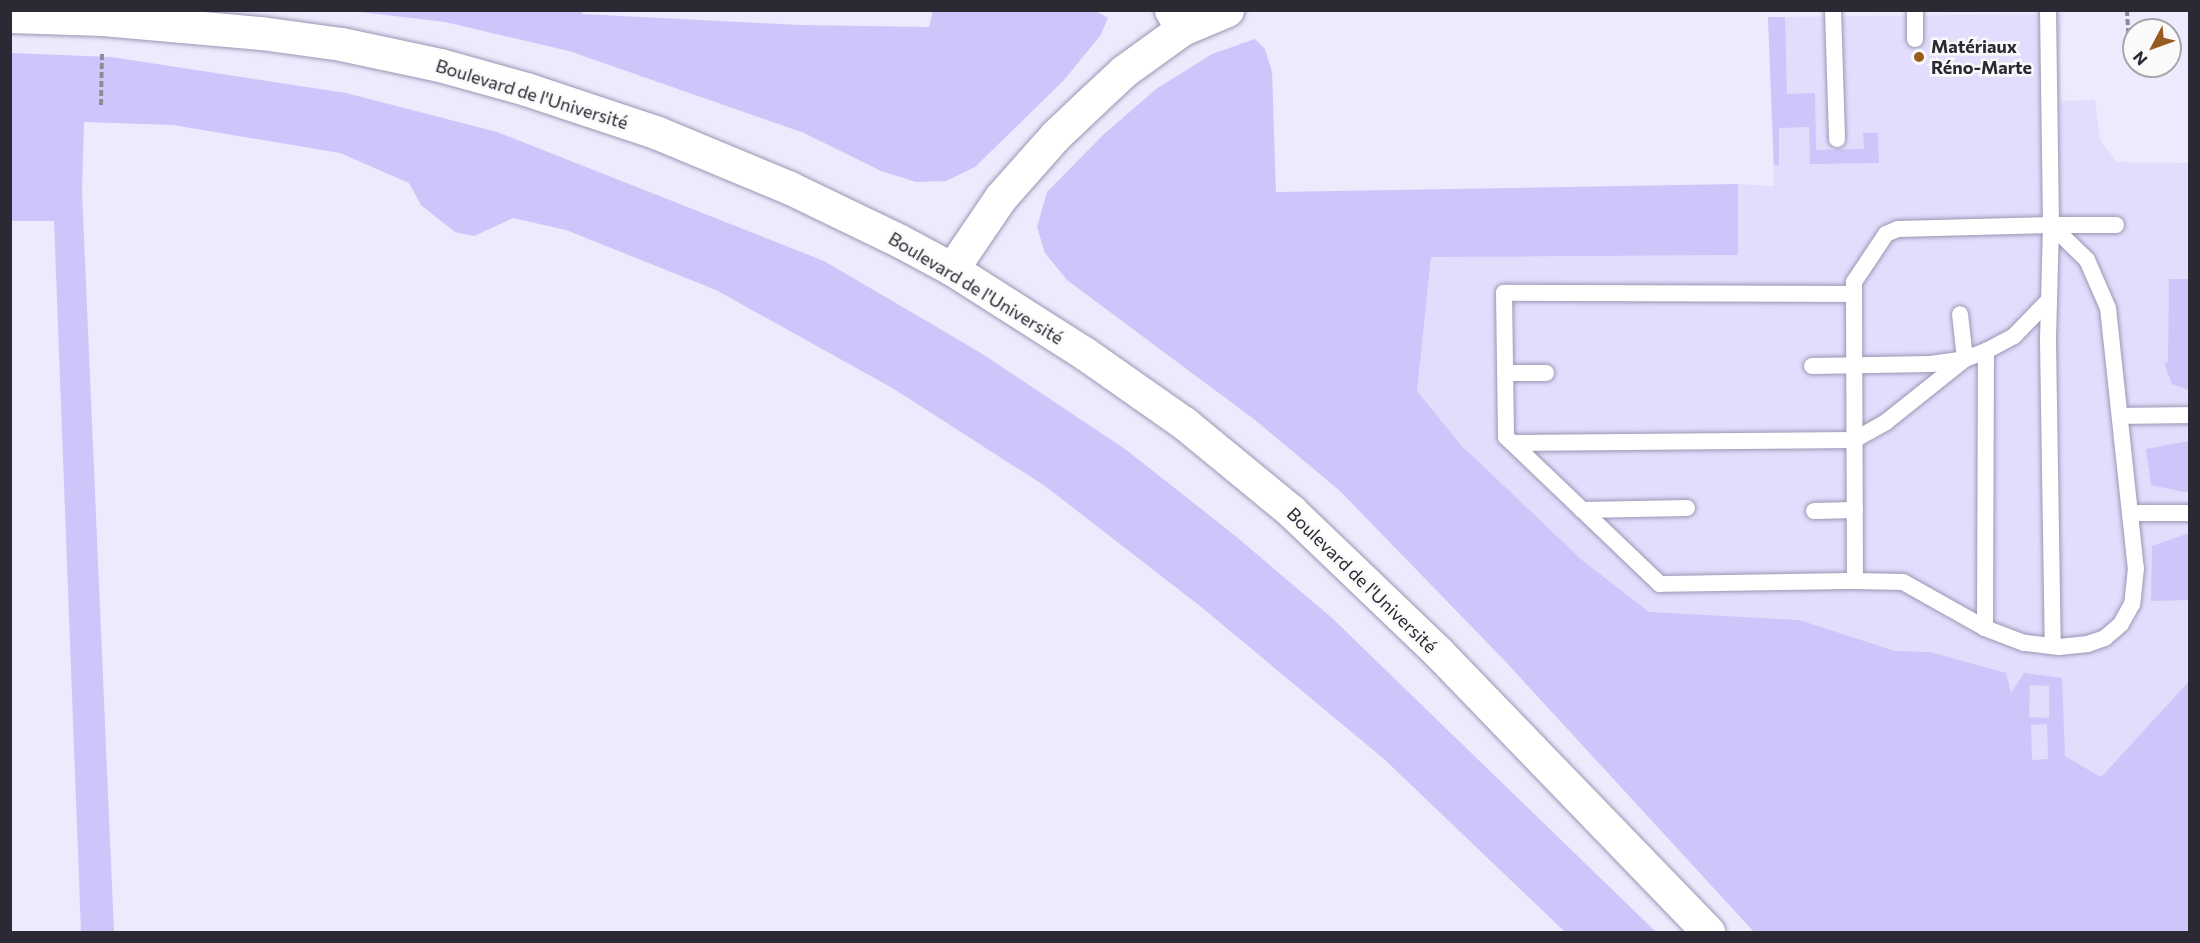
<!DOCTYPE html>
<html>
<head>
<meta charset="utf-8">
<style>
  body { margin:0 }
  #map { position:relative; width:2200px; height:943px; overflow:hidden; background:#edeafd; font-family:Commissioner,sans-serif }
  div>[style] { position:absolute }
  .built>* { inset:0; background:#e2ddfc }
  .green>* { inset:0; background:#cec5fa }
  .path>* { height:4px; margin-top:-2px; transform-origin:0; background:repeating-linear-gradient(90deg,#8c8a99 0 6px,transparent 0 9px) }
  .roads { filter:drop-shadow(0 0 2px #9b96b3) drop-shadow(0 0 2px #9b96b3) }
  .lane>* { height:16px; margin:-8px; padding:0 8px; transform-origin:8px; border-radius:8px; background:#fff }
  .street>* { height:33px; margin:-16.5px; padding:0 16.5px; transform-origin:16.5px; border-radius:16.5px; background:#fff }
  .secondary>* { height:33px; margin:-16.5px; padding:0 16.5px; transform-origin:16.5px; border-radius:16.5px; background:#fff }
  .primary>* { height:33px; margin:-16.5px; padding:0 16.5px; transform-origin:16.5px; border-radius:16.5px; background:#fff }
  .dots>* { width:16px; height:16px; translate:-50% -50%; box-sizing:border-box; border:3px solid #fafafa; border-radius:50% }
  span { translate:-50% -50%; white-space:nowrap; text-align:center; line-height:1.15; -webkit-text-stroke:5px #fafafa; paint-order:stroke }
  .poi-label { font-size:18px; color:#2a2934; font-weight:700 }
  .left { translate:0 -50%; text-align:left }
  .street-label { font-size:18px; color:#2a2934 }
  .frame { position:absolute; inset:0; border:12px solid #2a2934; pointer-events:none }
  .north { position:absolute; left:2122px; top:18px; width:60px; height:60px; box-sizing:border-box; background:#fafafa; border:2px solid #a7a6ab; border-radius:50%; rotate:229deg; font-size:16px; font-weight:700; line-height:24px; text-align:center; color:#2a2934 }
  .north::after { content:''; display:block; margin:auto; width:21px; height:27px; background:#975b1d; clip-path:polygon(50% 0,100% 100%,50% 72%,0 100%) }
</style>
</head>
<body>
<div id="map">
  <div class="built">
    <i style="clip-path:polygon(2062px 14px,2060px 51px,2061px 101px,2095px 100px,2100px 140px,2117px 162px,2189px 163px,2189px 681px,2079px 800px,1656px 618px,1582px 560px,1461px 445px,1417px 391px,1430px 257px,1738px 255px,1738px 184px,1774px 186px,1768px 17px)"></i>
  </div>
  <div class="green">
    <i style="clip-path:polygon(582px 10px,582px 14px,799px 25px,929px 27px,933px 10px,1094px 10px,1108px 18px,1100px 36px,1064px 80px,975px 167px,946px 181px,916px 182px,881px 171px,804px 133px,569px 51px,445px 22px,352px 11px)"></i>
    <i style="clip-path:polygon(1768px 17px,1785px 17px,1787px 94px,1815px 93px,1816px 150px,1864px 149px,1863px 133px,1878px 133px,1879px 163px,1810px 164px,1809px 127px,1779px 128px,1779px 165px,1774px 165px)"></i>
    <i style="clip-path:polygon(evenodd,1255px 39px,1265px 49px,1272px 72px,1276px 192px,1738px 184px,1738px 255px,1431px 257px,1417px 391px,1461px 445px,1582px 560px,1649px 612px,1799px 620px,1895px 651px,1930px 652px,2006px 673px,2011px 693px,2024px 673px,2062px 678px,2065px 756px,2101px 777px,2189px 681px,2189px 932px,1754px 932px,1505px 661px,1340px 491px,1255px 420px,1067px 280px,1045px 253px,1037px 227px,1047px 192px,1103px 135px,1156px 89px,1212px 54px,1255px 39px,2030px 685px,2049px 686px,2049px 718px,2029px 717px,2030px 685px,1255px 39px,2047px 724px,2048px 759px,2032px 760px,2031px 725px,2047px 724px)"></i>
    <i style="clip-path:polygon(11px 53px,111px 57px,346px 93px,497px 132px,824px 261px,981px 353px,1125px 449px,1233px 534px,1332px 618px,1656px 932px,1565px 932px,1384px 759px,1200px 606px,1045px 486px,894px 389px,716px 290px,566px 230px,513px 218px,474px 236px,455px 232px,421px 205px,409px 183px,340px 153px,173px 125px,84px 122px,82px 192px,114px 932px,81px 932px,54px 221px,11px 221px)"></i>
    <i style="clip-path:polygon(2169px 279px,2189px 279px,2189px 390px,2172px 384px,2164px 363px,2168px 362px)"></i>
    <i style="clip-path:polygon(2189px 441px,2189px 493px,2151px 485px,2146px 449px)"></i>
    <i style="clip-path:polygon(2189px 533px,2189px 600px,2151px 601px,2152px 546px)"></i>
  </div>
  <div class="path">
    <i style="left:2127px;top:10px;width:39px;rotate:87deg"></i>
    <i style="left:101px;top:105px;width:53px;rotate:-88.9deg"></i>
  </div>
  <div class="roads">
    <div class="lane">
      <i style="left:1833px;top:10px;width:129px;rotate:88.2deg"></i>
      <i style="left:2048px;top:10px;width:215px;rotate:89.2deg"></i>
      <i style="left:2051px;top:225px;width:116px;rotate:91.5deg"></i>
      <i style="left:2048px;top:341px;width:305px;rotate:89.1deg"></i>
      <i style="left:1915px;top:39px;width:29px;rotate:-90deg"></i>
      <i style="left:2051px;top:225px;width:50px;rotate:44.2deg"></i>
      <i style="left:2087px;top:260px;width:52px;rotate:66.4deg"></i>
      <i style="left:2108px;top:308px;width:262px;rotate:83.9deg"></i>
      <i style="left:2136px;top:568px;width:36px;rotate:96deg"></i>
      <i style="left:2132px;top:604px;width:23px;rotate:119deg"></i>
      <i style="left:2121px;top:624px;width:21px;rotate:139deg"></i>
      <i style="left:2105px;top:638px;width:18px;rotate:161deg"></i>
      <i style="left:2088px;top:644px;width:29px;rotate:174deg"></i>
      <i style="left:2059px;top:647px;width:35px;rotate:-173deg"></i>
      <i style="left:2024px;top:643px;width:42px;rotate:-159deg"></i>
      <i style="left:1985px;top:628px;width:94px;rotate:-150.7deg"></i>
      <i style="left:1903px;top:582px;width:48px;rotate:-178.8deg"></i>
      <i style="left:1855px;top:581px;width:299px;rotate:-90.2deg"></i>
      <i style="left:1854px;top:282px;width:58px;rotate:-56.3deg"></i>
      <i style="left:1886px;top:234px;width:13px;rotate:-23deg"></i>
      <i style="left:1898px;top:229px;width:153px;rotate:-1.5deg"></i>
      <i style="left:2051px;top:225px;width:65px"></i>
      <i style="left:1853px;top:294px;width:349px;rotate:-179.8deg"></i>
      <i style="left:1504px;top:293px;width:144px;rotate:89.2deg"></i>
      <i style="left:1506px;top:437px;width:213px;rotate:43.7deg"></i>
      <i style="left:1660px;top:584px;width:195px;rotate:-0.9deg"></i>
      <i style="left:1812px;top:366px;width:119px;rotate:-1deg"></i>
      <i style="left:1931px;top:364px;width:34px;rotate:-8deg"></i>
      <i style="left:1965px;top:359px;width:22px;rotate:-21deg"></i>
      <i style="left:1986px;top:351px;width:32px;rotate:-28deg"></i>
      <i style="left:2014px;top:336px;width:50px;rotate:-45.8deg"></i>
      <i style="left:1505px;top:373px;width:41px"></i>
      <i style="left:2120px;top:416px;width:70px;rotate:-0.8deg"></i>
      <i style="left:1513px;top:443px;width:341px;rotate:-0.5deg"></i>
      <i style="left:1854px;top:440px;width:37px;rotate:-29deg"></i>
      <i style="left:1886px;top:422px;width:101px;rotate:-38.6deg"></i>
      <i style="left:1965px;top:359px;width:45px;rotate:-96.3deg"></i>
      <i style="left:1582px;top:510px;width:105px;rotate:-1.1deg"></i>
      <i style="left:1814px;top:511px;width:41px;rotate:-1.4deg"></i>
      <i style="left:2130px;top:513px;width:60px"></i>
      <i style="left:1985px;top:628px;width:277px;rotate:-89.8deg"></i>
    </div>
    <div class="street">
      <i style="left:1171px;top:10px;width:22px;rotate:60deg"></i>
    </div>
    <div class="secondary">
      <i style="left:952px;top:269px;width:87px;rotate:-55.8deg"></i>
      <i style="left:1001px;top:197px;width:81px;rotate:-48.5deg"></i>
      <i style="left:1055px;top:136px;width:54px;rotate:-43.5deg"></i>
      <i style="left:1094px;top:99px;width:41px;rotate:-43deg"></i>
      <i style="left:1124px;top:71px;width:72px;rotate:-35.9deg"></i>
      <i style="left:1182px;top:29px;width:49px;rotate:-22.9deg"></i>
    </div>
    <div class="primary">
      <i style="left:10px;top:16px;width:93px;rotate:1.8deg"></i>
      <i style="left:103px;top:19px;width:159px;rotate:5.1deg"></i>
      <i style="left:261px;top:33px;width:81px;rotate:7.8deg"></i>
      <i style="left:341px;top:44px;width:101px;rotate:12deg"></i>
      <i style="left:440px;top:65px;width:89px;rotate:15.6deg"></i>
      <i style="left:526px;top:89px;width:139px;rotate:18.4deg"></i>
      <i style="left:658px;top:133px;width:141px;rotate:22.6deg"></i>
      <i style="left:788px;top:187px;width:124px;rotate:25.7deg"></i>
      <i style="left:900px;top:241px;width:59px;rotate:28.3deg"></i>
      <i style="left:952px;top:269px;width:156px;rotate:32.5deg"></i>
      <i style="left:1084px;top:353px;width:122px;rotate:35deg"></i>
      <i style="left:1184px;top:423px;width:139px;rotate:39.4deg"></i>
      <i style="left:1291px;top:511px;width:204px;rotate:43.8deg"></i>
      <i style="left:1438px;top:652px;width:389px;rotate:46deg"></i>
    </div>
  </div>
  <div class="dots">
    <i style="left:1919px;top:57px;background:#975b1d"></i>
  </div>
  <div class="poi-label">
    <span class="left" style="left:1931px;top:57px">Matériaux<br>Réno-Marte</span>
  </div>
  <div class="street-label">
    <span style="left:532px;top:94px;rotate:17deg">Boulevard de l'Université</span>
    <span style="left:976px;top:288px;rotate:31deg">Boulevard de l'Université</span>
    <span style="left:1362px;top:580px;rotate:44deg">Boulevard de l'Université</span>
  </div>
  <div class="frame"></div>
  <div class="north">N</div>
</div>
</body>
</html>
